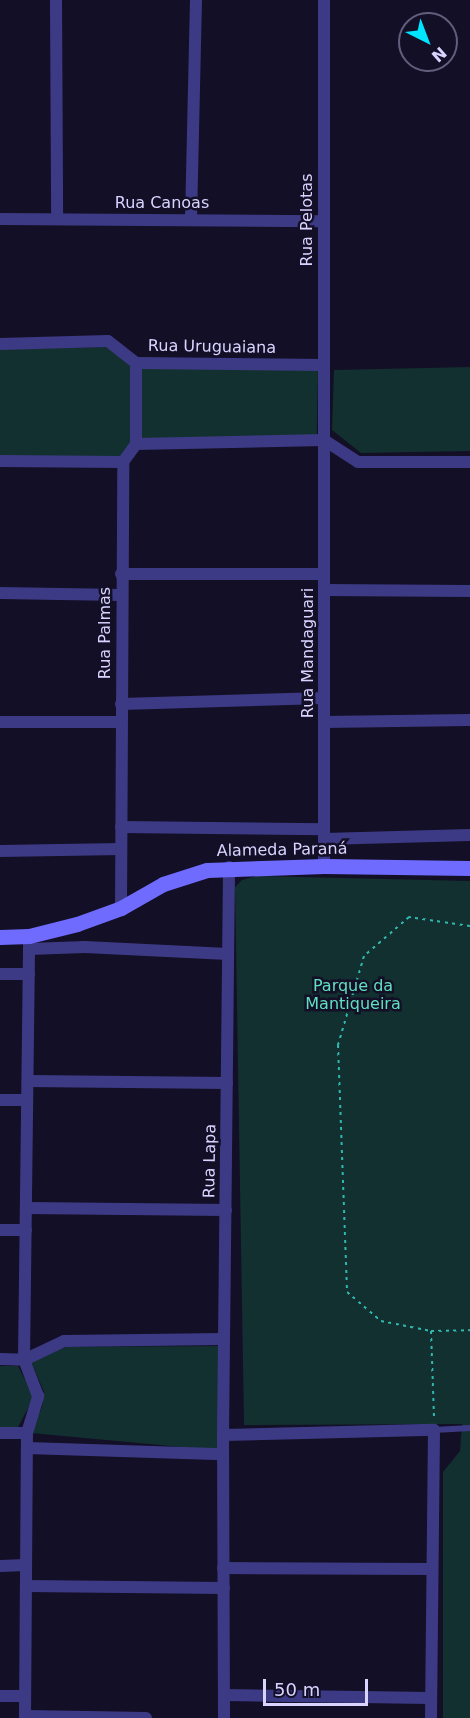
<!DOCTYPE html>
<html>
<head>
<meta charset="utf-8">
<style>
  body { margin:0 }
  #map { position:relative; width:470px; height:1718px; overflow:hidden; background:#130f26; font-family:"DejaVu Sans",sans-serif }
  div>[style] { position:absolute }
  .green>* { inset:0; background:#12302f; transform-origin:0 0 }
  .path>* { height:2px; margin-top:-1px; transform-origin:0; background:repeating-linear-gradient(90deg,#2fb8b0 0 3px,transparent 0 7.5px) }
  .lane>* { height:6px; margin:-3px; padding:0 3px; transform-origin:3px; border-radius:3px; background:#3d3a85 }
  .street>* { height:12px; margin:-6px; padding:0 6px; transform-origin:6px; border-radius:6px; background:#3d3a85 }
  .secondary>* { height:15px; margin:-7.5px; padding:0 7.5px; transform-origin:7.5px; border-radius:7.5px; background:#6f6bff }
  span { translate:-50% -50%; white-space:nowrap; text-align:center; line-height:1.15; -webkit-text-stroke:5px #130f26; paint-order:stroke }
  .street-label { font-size:16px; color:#d9d4ff }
  .park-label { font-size:16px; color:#5fe0c0 }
  .north { position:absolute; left:398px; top:12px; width:60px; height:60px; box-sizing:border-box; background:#130f26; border:2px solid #625e7d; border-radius:50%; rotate:138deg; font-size:16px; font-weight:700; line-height:24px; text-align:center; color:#d9d4ff }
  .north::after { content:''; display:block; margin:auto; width:21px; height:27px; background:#00e5ff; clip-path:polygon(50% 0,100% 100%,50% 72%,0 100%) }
  .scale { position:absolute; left:263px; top:1679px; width:105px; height:27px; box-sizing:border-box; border:3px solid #d9d4ff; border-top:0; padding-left:8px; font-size:18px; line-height:21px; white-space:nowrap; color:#d9d4ff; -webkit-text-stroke:4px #130f26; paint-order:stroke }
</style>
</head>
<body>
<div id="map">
  <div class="green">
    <i style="clip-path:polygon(106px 347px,131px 363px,132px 442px,120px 458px,0 458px,0 349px)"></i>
    <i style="left:140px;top:367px;width:178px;height:73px;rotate:1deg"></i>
    <i style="clip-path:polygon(470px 367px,470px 451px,361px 453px,332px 430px,334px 370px)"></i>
    <i style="clip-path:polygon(256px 876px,470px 881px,470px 1718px,443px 1718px,443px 1472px,460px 1451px,462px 1424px,244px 1425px,235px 887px,242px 880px)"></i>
    <i style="clip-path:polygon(219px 1346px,218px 1448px,203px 1449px,31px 1433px,42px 1407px,44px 1392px,31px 1361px,66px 1347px)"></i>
    <i style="clip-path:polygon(0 1366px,18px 1366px,34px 1397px,17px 1429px,0 1429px)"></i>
  </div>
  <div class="path">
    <i style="left:470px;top:926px;width:62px;rotate:-171.6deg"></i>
    <i style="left:409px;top:917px;width:60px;rotate:139.1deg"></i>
    <i style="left:364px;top:956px;width:93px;rotate:106.3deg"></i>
    <i style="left:338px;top:1045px;width:247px;rotate:87.9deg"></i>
    <i style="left:347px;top:1292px;width:45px;rotate:40.5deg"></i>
    <i style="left:381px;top:1321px;width:51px;rotate:11.3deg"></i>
    <i style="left:431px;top:1331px;width:39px;rotate:-1deg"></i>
    <i style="left:431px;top:1331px;width:87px;rotate:88deg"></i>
  </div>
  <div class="lane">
    <i style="left:434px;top:1430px;width:36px;rotate:-3deg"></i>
  </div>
  <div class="street">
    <i style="left:56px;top:0;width:219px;rotate:89.7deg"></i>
    <i style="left:0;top:219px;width:324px;rotate:0.4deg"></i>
    <i style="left:191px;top:220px;width:220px;rotate:-88.7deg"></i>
    <i style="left:0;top:344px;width:108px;rotate:-1.6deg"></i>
    <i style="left:108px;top:341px;width:36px;rotate:38deg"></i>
    <i style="left:136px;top:363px;width:188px;rotate:0.6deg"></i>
    <i style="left:136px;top:444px;width:188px;rotate:-1.2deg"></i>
    <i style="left:324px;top:440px;width:40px;rotate:32.9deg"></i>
    <i style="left:358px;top:462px;width:112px"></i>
    <i style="left:0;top:461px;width:123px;rotate:0.5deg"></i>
    <i style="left:121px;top:574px;width:203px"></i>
    <i style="left:324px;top:590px;width:146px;rotate:0.4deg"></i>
    <i style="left:0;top:593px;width:121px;rotate:0.9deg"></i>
    <i style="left:121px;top:704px;width:203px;rotate:-1.7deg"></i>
    <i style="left:0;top:722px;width:121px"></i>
    <i style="left:324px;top:722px;width:146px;rotate:-0.8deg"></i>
    <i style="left:121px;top:827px;width:203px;rotate:0.6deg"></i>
    <i style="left:324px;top:839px;width:146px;rotate:-1.6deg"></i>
    <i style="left:0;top:851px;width:121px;rotate:-0.9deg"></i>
    <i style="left:324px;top:866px;width:866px;rotate:-90deg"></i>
    <i style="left:121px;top:908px;width:446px;rotate:-89.7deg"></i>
    <i style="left:123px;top:462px;width:22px;rotate:-54deg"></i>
    <i style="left:136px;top:444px;width:81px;rotate:-90deg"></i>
    <i style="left:29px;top:949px;width:56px;rotate:-2deg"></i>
    <i style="left:85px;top:947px;width:143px;rotate:2.8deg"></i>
    <i style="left:0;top:974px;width:29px"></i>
    <i style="left:28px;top:1081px;width:199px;rotate:0.6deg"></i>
    <i style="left:0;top:1100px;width:27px"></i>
    <i style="left:26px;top:1208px;width:200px;rotate:0.6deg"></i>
    <i style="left:0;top:1230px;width:26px"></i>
    <i style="left:0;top:1359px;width:24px;rotate:2deg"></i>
    <i style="left:24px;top:1360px;width:44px;rotate:-25.4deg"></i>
    <i style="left:64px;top:1341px;width:160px;rotate:-0.7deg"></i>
    <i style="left:0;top:1433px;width:27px"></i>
    <i style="left:223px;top:1435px;width:211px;rotate:-1.4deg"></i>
    <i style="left:434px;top:1430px;width:288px;rotate:90.6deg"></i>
    <i style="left:27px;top:1448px;width:196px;rotate:1.8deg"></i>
    <i style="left:0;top:1566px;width:26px;rotate:-2deg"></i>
    <i style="left:223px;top:1568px;width:209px;rotate:0.3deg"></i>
    <i style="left:26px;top:1586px;width:198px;rotate:0.6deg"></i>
    <i style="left:224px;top:1695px;width:207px;rotate:0.8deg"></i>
    <i style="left:0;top:1696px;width:25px"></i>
    <i style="left:25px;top:1716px;width:121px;rotate:0.9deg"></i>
    <i style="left:25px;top:1718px;width:285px;rotate:-89.6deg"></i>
    <i style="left:27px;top:1433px;width:39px;rotate:-73deg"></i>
    <i style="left:38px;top:1396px;width:39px;rotate:-111deg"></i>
    <i style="left:24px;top:1360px;width:424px;rotate:-89.3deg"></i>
    <i style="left:224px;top:1718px;width:283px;rotate:-90.2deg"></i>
    <i style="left:223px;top:1435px;width:568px;rotate:-89.39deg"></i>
  </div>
  <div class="secondary">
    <i style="left:0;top:937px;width:29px;rotate:-2deg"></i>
    <i style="left:29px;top:936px;width:49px;rotate:-14deg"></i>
    <i style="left:77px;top:924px;width:47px;rotate:-20deg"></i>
    <i style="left:121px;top:908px;width:48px;rotate:-29.7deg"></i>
    <i style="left:163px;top:884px;width:46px;rotate:-17.7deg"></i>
    <i style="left:207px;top:870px;width:117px;rotate:-2deg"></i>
    <i style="left:324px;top:866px;width:146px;rotate:0.8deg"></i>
  </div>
  <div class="street-label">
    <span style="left:162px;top:203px">Rua Canoas</span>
    <span style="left:307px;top:220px;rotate:-90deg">Rua Pelotas</span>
    <span style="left:212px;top:347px;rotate:1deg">Rua Uruguaiana</span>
    <span style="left:105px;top:633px;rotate:-90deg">Rua Palmas</span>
    <span style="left:308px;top:653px;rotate:-90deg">Rua Mandaguari</span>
    <span style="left:282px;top:850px;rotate:-1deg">Alameda Paraná</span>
    <span style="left:210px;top:1161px;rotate:-89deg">Rua Lapa</span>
  </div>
  <div class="park-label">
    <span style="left:353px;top:995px">Parque da<br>Mantiqueira</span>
  </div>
  <div class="north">N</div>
  <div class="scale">50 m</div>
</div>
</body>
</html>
